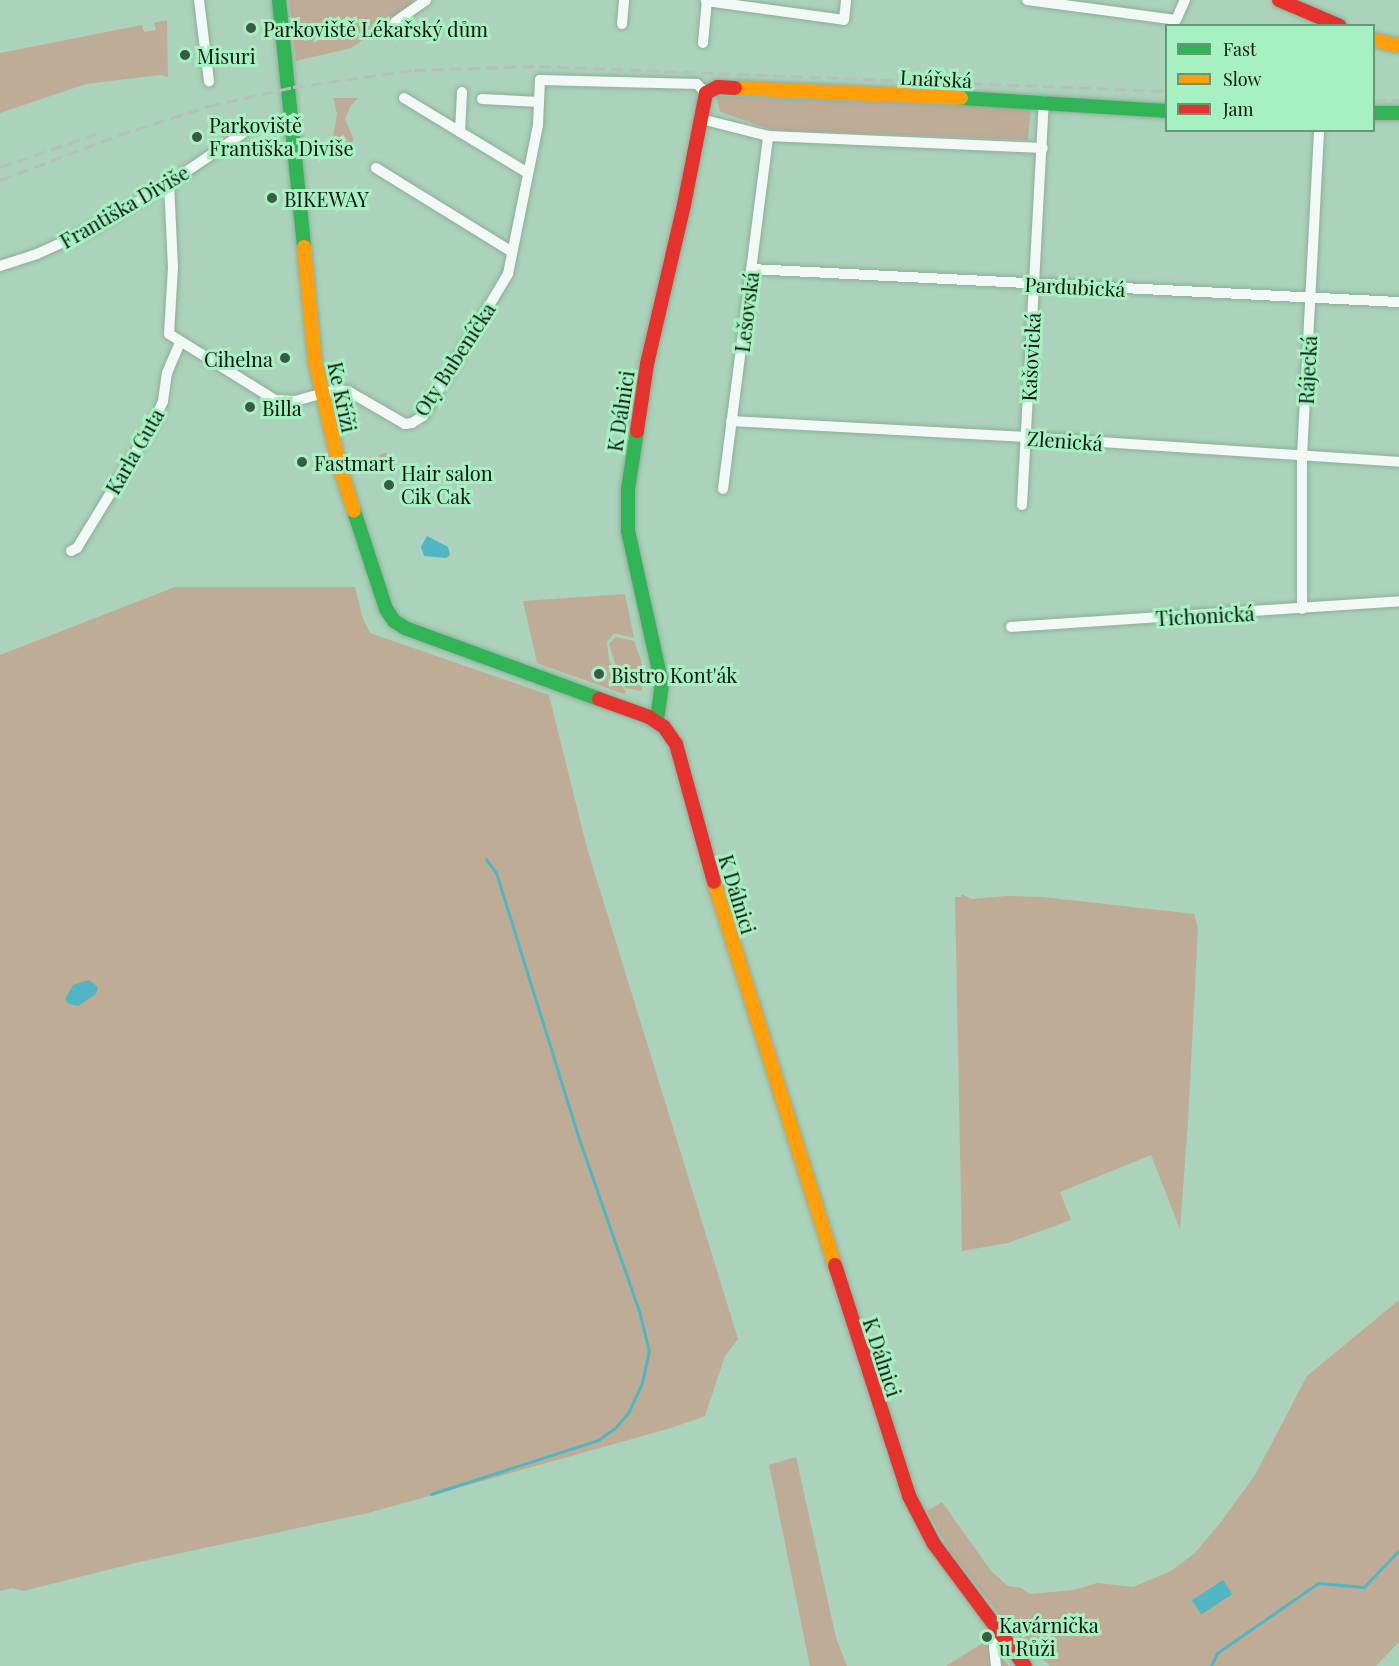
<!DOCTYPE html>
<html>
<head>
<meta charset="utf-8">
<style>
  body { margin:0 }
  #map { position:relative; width:1399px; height:1666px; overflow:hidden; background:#abd2ba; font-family:"Playfair Display",serif }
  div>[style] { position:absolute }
  .green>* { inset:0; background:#beac97 }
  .round { border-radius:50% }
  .water>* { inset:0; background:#50b6c2; transform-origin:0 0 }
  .stream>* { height:3px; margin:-1.5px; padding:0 1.5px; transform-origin:1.5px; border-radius:1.5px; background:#50b6c2 }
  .roads { filter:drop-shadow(0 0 2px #8ead9a) drop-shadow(0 0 2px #8ead9a) }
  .street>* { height:10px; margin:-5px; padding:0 5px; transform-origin:5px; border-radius:5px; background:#f2f8f5 }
  .fast>* { height:14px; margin:-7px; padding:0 7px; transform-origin:7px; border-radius:7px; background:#30b455 }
  .slow>* { height:14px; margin:-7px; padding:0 7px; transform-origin:7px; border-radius:7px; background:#ff9f0a }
  .jam>* { height:14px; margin:-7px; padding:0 7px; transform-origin:7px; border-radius:7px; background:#e5322d }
  .rail>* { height:3px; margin-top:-1.5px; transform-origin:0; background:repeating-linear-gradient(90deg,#b6c0ba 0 12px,transparent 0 18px) }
  .dots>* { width:16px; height:16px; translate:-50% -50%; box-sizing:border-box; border:3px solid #a6f0c2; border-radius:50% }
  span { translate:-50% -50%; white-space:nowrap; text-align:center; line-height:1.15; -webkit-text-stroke:6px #a6f0c2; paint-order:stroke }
  .poi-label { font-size:20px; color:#001607 }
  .left { translate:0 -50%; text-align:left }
  .right { translate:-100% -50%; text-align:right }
  .street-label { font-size:20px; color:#001607 }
  .legend { position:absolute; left:1165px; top:24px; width:210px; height:108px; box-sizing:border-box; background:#a6f0c2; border:2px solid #649977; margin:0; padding:8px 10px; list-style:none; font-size:18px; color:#001607 }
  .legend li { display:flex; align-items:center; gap:12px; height:30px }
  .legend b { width:30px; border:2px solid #649977 }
</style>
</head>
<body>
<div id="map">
  <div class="green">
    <i style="clip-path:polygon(289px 0,412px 0,412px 6px,351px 48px,296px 61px)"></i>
    <i style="clip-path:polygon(167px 20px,168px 77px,160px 75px,86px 84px,0 113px,0 53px,142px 25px,144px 32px,156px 30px,154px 23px)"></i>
    <i style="clip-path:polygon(716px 96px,1031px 108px,1028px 140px,773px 130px,720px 112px)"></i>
    <i style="clip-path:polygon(333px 98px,358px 98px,351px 105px,345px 119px,353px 138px,352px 150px,340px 153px,332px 143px,337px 114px)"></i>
    <i class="round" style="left:376px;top:453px;width:18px;height:18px"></i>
    <i style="clip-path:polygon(175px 587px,355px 587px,363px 619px,370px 633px,549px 695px,587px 848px,738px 1339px,725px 1356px,705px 1416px,671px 1428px,368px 1513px,139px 1562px,23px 1591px,12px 1588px,0 1591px,0 655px)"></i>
    <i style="clip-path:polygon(625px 594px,634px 638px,614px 633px,607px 642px,609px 660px,621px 686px,626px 691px,624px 694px,537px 663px,523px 601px)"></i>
    <i style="clip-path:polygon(616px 637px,634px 641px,641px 660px,642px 691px,625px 688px,619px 675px,609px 644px)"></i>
    <i style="clip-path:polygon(961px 894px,972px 899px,1007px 896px,1043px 897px,1194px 914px,1198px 928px,1188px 1121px,1180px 1229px,1151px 1155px,1060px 1192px,1071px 1220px,1008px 1243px,962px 1251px,955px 897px,961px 897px)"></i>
    <i style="clip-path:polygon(1399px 1300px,1399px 1642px,1376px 1666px,1050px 1666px,1009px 1627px,949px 1550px,927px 1511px,942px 1502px,991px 1571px,1008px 1586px,1021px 1588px,1030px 1594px,1074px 1590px,1097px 1583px,1133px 1587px,1171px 1571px,1195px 1553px,1221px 1522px,1255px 1475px,1307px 1376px)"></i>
    <i style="clip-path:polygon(796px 1457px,836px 1638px,847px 1666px,810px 1666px,769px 1465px)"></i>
    <i style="clip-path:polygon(986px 1641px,1009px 1666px,946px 1666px)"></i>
  </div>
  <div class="water">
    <i style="clip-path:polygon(427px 536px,448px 547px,450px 555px,446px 558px,424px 556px,421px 547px)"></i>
    <i style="clip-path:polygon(89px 980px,98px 987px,96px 994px,78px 1006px,69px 1004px,65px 999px,73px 985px)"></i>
    <i style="left:1223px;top:1580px;width:17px;height:37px;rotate:57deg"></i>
  </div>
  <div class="stream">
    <i style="left:431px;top:1494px;width:176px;rotate:-17.9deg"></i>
    <i style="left:598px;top:1440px;width:19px;rotate:-35deg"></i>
    <i style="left:614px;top:1429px;width:21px;rotate:-49deg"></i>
    <i style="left:628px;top:1413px;width:33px;rotate:-65deg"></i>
    <i style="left:642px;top:1383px;width:33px;rotate:-78deg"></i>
    <i style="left:649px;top:1351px;width:38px;rotate:-104deg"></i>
    <i style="left:640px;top:1314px;width:185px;rotate:-109.2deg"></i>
    <i style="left:579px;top:1139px;width:279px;rotate:-107.3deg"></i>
    <i style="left:496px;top:873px;width:17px;rotate:-126deg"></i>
    <i style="left:1211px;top:1666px;width:14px;rotate:-65deg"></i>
    <i style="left:1217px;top:1653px;width:123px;rotate:-34.7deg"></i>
    <i style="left:1318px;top:1583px;width:46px;rotate:5deg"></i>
    <i style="left:1364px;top:1587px;width:51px;rotate:-46.6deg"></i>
  </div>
  <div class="roads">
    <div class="street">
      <i style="left:199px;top:0;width:82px;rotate:83deg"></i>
      <i style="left:1027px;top:0;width:150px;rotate:7.6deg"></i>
      <i style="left:1176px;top:20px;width:22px;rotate:-66deg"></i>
      <i style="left:706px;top:1px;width:139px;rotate:7.8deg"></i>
      <i style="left:844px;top:20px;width:20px;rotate:-84deg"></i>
      <i style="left:395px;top:22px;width:38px;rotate:-35deg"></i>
      <i style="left:622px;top:24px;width:24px;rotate:-85deg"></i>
      <i style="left:703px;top:43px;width:43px;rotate:-84.7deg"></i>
      <i style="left:404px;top:98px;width:145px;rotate:31.2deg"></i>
      <i style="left:482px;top:99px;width:57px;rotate:3deg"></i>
      <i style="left:701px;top:119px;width:69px;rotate:14.2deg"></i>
      <i style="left:768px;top:136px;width:275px;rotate:2.5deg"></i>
      <i style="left:460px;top:132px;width:40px;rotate:-87.1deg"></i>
      <i style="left:376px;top:168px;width:160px;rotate:31.7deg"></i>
      <i style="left:169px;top:183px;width:84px;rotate:87.3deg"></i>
      <i style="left:173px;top:267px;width:67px;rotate:93.4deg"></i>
      <i style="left:169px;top:334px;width:125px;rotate:31.9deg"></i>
      <i style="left:275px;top:400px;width:20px;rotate:3deg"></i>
      <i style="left:295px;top:401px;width:41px;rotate:-15.4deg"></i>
      <i style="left:335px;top:390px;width:13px;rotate:4deg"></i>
      <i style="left:348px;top:391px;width:66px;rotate:30.1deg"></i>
      <i style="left:405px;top:424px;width:7px;rotate:-8deg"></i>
      <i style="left:412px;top:423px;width:13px;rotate:-32deg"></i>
      <i style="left:423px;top:416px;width:165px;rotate:-59.1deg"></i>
      <i style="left:508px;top:274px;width:152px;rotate:-78.6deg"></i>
      <i style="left:538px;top:125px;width:45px;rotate:-87.5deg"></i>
      <i style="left:540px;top:80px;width:157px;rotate:1.5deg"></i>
      <i style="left:697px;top:84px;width:13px;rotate:45deg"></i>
      <i style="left:0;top:266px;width:39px;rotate:-18deg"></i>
      <i style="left:37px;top:254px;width:63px;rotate:-24.5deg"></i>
      <i style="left:94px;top:228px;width:87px;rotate:-31deg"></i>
      <i style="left:169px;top:183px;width:88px;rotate:-33.9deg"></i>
      <i style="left:751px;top:269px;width:649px;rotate:2.92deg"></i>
      <i style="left:731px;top:421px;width:295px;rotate:3.1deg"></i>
      <i style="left:1026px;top:437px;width:374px;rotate:3.8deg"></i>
      <i style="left:723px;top:489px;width:356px;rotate:-82.7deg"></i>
      <i style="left:1022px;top:505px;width:404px;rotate:-86.9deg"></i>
      <i style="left:71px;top:551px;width:7px;rotate:-27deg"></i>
      <i style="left:77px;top:548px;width:144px;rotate:-58.6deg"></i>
      <i style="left:152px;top:425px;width:26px;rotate:-65deg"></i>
      <i style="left:163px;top:401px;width:28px;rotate:-82deg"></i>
      <i style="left:167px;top:373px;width:34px;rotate:-67deg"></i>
      <i style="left:1302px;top:609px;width:153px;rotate:-90deg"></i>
      <i style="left:1302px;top:456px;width:326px;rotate:-87deg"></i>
      <i style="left:1011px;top:627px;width:389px;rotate:-3.8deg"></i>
      <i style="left:996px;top:1666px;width:20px;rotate:-96deg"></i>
      <i style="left:994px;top:1646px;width:6px;rotate:-72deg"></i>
      <i style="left:996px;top:1640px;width:6px;rotate:-39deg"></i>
    </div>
    <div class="fast">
      <i style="left:279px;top:0;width:248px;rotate:84.2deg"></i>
      <i style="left:961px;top:98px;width:205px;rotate:3.6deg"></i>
      <i style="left:1374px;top:113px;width:25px"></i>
      <i style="left:637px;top:431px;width:59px;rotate:98.8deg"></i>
      <i style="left:628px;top:489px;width:42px;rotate:90deg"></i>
      <i style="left:628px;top:531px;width:157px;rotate:77.5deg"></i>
      <i style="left:662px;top:684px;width:37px;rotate:98deg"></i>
      <i style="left:354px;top:511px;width:103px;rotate:71.9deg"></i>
      <i style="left:386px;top:609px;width:14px;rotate:56deg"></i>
      <i style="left:394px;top:621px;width:13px;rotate:32deg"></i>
      <i style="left:405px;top:628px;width:207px;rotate:20.1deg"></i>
    </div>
    <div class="slow">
      <i style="left:1374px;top:40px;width:26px;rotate:13deg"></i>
      <i style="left:735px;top:88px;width:226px;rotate:2.5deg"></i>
      <i style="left:304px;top:247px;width:115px;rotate:84.5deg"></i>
      <i style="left:315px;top:361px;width:103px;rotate:77deg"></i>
      <i style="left:338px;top:461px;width:52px;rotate:72.3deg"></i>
      <i style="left:714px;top:882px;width:402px;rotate:72.5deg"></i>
    </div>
    <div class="jam">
      <i style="left:1279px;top:0;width:66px;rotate:23.1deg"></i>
      <i style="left:637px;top:431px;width:68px;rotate:-81.5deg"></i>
      <i style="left:647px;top:364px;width:163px;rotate:-76.9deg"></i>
      <i style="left:684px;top:205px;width:114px;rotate:-78.9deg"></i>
      <i style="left:706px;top:93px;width:13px;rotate:-27deg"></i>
      <i style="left:718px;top:87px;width:17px;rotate:3deg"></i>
      <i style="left:599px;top:699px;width:53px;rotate:19.8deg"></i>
      <i style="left:649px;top:717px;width:18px;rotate:34deg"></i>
      <i style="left:664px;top:727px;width:21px;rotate:55deg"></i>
      <i style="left:676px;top:744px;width:143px;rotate:74.6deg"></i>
      <i style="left:835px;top:1265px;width:243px;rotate:72.2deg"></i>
      <i style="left:909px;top:1496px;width:54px;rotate:62.5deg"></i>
      <i style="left:934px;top:1544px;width:152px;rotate:53.3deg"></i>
    </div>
  </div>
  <div class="rail">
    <i style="left:1374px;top:100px;width:25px"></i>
    <i style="left:0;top:167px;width:102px;rotate:-19deg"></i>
    <i style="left:0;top:180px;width:127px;rotate:-20.7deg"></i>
    <i style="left:119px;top:135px;width:95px;rotate:-17.9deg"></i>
    <i style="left:209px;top:106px;width:86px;rotate:-12.7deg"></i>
    <i style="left:293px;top:87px;width:122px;rotate:-8deg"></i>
    <i style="left:414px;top:70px;width:125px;rotate:-1.8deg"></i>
    <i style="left:539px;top:66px;width:627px;rotate:2.28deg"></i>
  </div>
  <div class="dots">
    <i style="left:251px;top:28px;background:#3c5846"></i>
    <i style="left:185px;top:55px;background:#3c5846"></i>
    <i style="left:197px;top:137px;background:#3c5846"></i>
    <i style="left:272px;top:198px;background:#3c5846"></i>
    <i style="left:285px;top:358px;background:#3c5846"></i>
    <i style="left:250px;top:407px;background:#3c5846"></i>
    <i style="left:302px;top:462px;background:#3c5846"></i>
    <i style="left:389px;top:485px;background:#3c5846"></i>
    <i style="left:599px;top:674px;background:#3c5846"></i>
    <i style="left:987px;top:1637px;background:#3c5846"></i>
  </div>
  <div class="poi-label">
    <span class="left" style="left:263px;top:28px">Parkoviště Lékařský dům</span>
    <span class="left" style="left:197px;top:55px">Misuri</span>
    <span class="left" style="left:209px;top:136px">Parkoviště<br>Františka Diviše</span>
    <span class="left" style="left:284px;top:198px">BIKEWAY</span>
    <span class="right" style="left:273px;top:358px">Cihelna</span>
    <span class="left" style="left:262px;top:407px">Billa</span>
    <span class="left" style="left:314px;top:462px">Fastmart</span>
    <span class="left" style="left:401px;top:484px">Hair salon<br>Cik Cak</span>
    <span class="left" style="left:611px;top:674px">Bistro Kont'ák</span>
    <span class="left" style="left:999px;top:1636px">Kavárnička<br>u Růži</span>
  </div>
  <div class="street-label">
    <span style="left:936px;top:78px;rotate:3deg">Lnářská</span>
    <span style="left:124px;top:206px;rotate:-30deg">Františka Diviše</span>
    <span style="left:1075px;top:286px;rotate:3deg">Pardubická</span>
    <span style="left:746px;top:312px;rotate:-83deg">Lešovská</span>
    <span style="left:1030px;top:357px;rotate:-87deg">Kašovická</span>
    <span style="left:454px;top:359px;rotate:-57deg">Oty Bubeníčka</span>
    <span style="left:1307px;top:370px;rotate:-87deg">Rájecká</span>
    <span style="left:343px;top:397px;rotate:78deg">Ke Kříži</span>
    <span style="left:620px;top:411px;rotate:-81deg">K Dálnici</span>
    <span style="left:1065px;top:440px;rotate:4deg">Zlenická</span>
    <span style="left:134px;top:451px;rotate:-60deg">Karla Guta</span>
    <span style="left:1205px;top:615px;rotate:-3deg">Tichonická</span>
    <span style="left:738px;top:894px;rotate:73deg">K Dálnici</span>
    <span style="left:883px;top:1357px;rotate:72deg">K Dálnici</span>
  </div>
  <ul class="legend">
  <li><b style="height:8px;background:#30b455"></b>Fast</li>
  <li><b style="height:8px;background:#ff9f0a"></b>Slow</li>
  <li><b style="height:8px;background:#e5322d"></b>Jam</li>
  </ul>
</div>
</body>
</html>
